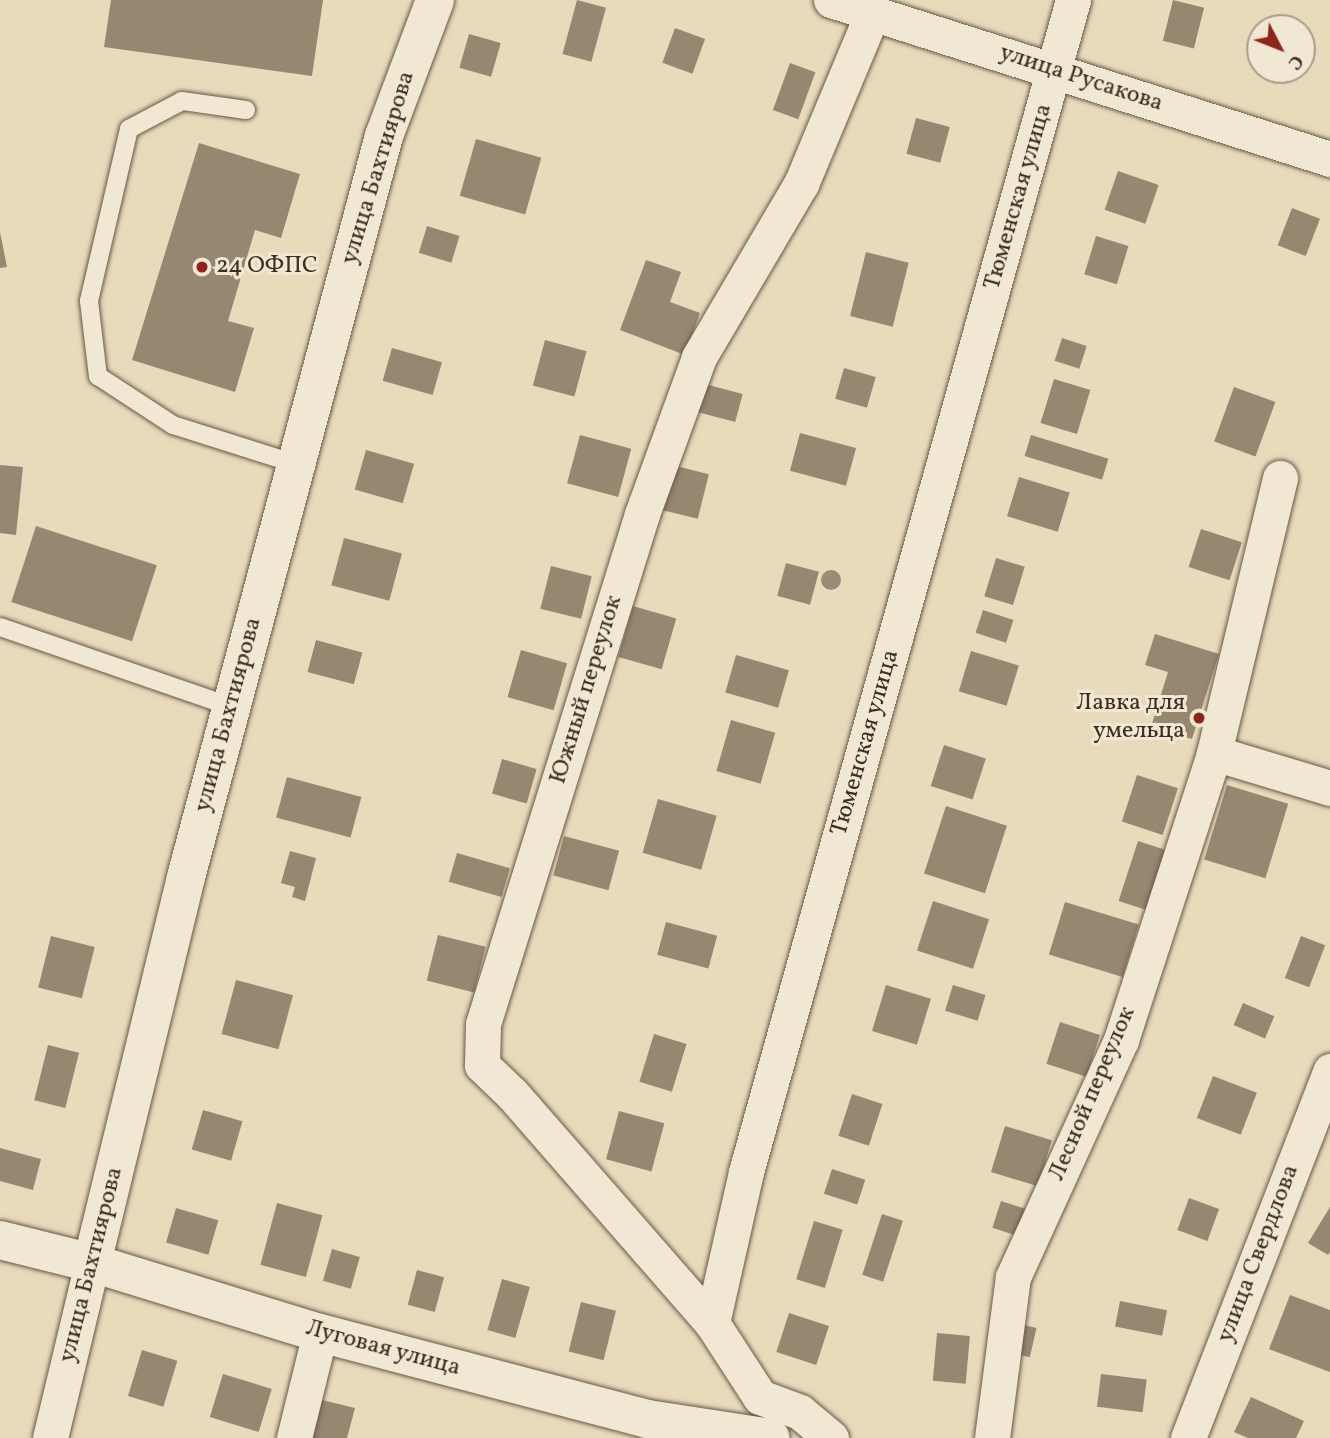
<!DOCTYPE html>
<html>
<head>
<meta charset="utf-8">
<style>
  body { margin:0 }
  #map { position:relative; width:1330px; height:1438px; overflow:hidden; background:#e8dbbb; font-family:Vollkorn,serif }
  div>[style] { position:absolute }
  .building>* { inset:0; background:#968771; transform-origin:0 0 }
  .roads { filter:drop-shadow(0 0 2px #685848) drop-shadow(0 0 2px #685848) }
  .service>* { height:18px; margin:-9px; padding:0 9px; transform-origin:9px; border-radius:9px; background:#f0e8d3 }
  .minor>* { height:35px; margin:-17.5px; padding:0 17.5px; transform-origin:17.5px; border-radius:17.5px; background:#f0e8d3 }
  .secondary>* { height:38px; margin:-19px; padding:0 19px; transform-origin:19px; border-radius:19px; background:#f0e8d3 }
  .trees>* { width:20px; height:20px; margin:-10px; border-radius:50%; background:#9a8b75 }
  .dots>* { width:19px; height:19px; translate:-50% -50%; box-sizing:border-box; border:4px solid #f0e8d3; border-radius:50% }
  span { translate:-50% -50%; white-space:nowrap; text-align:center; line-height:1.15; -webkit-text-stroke:6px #f0e8d3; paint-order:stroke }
  .street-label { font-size:24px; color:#3e2d21 }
  .poi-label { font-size:24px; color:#3e2d21 }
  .left { translate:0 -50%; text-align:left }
  .right { translate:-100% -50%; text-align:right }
  .north { position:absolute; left:1246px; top:14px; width:70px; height:70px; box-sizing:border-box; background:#f0e8d3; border:2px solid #a99d8c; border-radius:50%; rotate:132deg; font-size:19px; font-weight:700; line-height:28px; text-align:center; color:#3e2d21 }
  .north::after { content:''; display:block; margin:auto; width:24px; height:32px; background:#8f2418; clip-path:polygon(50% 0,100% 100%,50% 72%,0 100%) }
</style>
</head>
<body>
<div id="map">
  <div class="building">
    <i style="clip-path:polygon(111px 0,323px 0,312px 76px,104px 47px)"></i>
    <i style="left:577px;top:0;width:30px;height:56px;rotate:15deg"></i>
    <i style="left:1173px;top:0;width:32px;height:42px;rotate:14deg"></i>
    <i style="left:675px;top:28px;width:32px;height:37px;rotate:20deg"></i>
    <i style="left:469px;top:34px;width:33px;height:35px;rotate:16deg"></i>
    <i style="left:790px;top:63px;width:27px;height:50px;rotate:20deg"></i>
    <i style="left:916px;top:118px;width:35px;height:37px;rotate:15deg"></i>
    <i style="left:476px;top:139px;width:68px;height:59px;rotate:16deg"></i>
    <i style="clip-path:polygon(199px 143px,300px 174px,281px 238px,255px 230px,228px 321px,254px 328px,235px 392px,132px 360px)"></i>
    <i style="left:1118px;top:171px;width:43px;height:41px;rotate:19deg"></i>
    <i style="left:1292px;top:208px;width:30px;height:40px;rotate:21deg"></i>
    <i style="left:427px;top:226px;width:34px;height:28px;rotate:17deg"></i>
    <i style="clip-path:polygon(0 232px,7px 267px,0 268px)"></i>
    <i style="left:1096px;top:236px;width:34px;height:40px;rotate:17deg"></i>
    <i style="left:866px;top:252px;width:44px;height:66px;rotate:14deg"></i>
    <i style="clip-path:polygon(646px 260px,681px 272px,670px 302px,700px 313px,685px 355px,620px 330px)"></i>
    <i style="left:1062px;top:338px;width:26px;height:24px;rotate:18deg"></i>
    <i style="left:545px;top:340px;width:43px;height:47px;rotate:15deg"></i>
    <i style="left:392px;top:348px;width:52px;height:34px;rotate:16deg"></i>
    <i style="left:844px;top:368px;width:33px;height:32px;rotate:16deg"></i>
    <i style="left:1054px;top:379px;width:38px;height:46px;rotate:17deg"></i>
    <i style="left:705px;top:384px;width:39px;height:29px;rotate:15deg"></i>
    <i style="left:1234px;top:387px;width:44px;height:58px;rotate:20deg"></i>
    <i style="left:800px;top:433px;width:58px;height:39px;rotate:15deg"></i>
    <i style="left:580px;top:435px;width:53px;height:50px;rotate:15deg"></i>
    <i style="left:1031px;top:435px;width:81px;height:22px;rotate:17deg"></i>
    <i style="left:366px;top:450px;width:50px;height:41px;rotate:16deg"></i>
    <i style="clip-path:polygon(0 465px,23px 467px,16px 535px,0 533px)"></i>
    <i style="left:672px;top:465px;width:38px;height:46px;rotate:14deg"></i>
    <i style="left:1019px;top:477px;width:53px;height:41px;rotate:17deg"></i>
    <i style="left:36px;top:526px;width:127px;height:80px;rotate:18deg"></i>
    <i style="left:1201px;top:529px;width:43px;height:40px;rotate:18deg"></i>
    <i style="left:344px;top:538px;width:60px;height:49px;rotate:15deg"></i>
    <i style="left:996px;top:558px;width:30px;height:40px;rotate:17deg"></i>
    <i style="left:786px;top:563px;width:34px;height:34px;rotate:15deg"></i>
    <i style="left:551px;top:566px;width:42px;height:44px;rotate:14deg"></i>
    <i style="left:633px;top:606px;width:45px;height:53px;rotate:16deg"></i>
    <i style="left:983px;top:610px;width:32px;height:24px;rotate:18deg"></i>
    <i style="clip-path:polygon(1155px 634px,1219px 654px,1192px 739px,1151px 727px,1168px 672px,1145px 665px)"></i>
    <i style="left:316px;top:640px;width:48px;height:33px;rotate:15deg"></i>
    <i style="left:521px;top:650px;width:48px;height:49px;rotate:16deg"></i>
    <i style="left:971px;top:651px;width:50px;height:42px;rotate:17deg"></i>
    <i style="left:736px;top:655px;width:55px;height:39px;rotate:16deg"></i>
    <i style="left:731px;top:720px;width:46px;height:53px;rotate:16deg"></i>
    <i style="left:944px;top:745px;width:44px;height:43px;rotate:18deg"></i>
    <i style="left:502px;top:759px;width:36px;height:36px;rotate:16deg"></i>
    <i style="left:1137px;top:775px;width:43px;height:49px;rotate:18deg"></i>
    <i style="left:287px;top:777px;width:77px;height:42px;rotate:15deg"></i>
    <i style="left:1227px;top:785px;width:64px;height:78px;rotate:17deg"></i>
    <i style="left:658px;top:799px;width:61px;height:56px;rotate:16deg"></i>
    <i style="left:946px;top:806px;width:64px;height:71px;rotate:18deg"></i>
    <i style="left:564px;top:836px;width:57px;height:41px;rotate:15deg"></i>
    <i style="left:1138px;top:841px;width:35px;height:63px;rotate:18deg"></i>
    <i style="clip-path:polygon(290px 851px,316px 858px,305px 901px,292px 897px,295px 887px,281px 883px)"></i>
    <i style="left:457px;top:853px;width:55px;height:30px;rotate:16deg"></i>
    <i style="left:933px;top:901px;width:59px;height:52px;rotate:18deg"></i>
    <i style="left:1065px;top:902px;width:77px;height:55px;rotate:17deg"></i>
    <i style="left:666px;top:922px;width:53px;height:34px;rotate:15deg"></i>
    <i style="left:438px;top:935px;width:49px;height:47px;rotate:14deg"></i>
    <i style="left:51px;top:936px;width:45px;height:53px;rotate:14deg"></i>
    <i style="left:1301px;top:936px;width:26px;height:45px;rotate:21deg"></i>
    <i style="left:236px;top:980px;width:59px;height:56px;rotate:15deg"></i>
    <i style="left:886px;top:985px;width:47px;height:48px;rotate:17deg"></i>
    <i style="left:953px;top:985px;width:34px;height:27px;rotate:17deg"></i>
    <i style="left:1243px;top:1003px;width:34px;height:24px;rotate:23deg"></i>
    <i style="left:1060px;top:1022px;width:42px;height:44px;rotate:18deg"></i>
    <i style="left:654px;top:1034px;width:34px;height:50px;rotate:17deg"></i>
    <i style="left:48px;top:1045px;width:32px;height:57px;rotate:14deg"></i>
    <i style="left:1213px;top:1076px;width:47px;height:45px;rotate:21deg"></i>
    <i style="left:852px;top:1094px;width:32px;height:44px;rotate:18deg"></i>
    <i style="left:203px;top:1110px;width:41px;height:41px;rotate:16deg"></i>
    <i style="left:619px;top:1111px;width:47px;height:50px;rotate:15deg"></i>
    <i style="left:1005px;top:1126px;width:49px;height:48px;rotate:17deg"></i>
    <i style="clip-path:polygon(0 1148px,41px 1159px,33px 1190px,0 1181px)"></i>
    <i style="left:832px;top:1169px;width:35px;height:26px;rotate:18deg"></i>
    <i style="left:1189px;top:1198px;width:32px;height:34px;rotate:20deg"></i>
    <i style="left:1001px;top:1201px;width:26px;height:28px;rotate:18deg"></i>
    <i style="left:277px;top:1203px;width:47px;height:64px;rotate:15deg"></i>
    <i style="clip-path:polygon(1330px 1207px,1330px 1252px,1328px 1255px,1308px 1243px)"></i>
    <i style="left:176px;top:1208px;width:44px;height:36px;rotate:16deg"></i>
    <i style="left:882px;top:1214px;width:22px;height:64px;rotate:18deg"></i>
    <i style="left:814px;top:1221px;width:30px;height:61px;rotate:17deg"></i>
    <i style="left:332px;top:1249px;width:29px;height:33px;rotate:16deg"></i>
    <i style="left:417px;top:1270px;width:28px;height:36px;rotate:15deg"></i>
    <i style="left:502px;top:1279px;width:29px;height:53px;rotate:16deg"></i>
    <i style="clip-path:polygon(1290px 1295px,1330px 1310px,1330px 1372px,1269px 1349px)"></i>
    <i style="left:1120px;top:1301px;width:48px;height:26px;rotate:11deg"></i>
    <i style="left:581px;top:1302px;width:36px;height:51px;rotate:14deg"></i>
    <i style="left:789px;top:1313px;width:42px;height:41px;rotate:18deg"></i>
    <i style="left:1019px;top:1324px;width:18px;height:30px;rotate:13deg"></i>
    <i style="left:937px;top:1333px;width:33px;height:48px;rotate:5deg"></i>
    <i style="left:142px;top:1350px;width:37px;height:48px;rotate:17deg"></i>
    <i style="left:223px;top:1374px;width:51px;height:45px;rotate:17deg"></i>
    <i style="left:1101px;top:1374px;width:46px;height:33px;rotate:7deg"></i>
    <i style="clip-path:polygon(1251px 1397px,1304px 1421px,1296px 1438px,1248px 1438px,1234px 1432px)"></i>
    <i style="clip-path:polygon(322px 1400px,355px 1408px,347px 1438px,312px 1438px)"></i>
  </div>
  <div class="roads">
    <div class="service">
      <i style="left:246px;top:110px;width:65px;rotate:-172deg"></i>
      <i style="left:182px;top:101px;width:60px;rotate:152.2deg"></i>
      <i style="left:129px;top:129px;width:177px;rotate:103.1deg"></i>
      <i style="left:89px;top:301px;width:76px;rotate:83.2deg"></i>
      <i style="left:98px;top:376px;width:90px;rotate:33.2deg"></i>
      <i style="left:173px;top:425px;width:129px;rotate:17.6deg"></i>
      <i style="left:0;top:627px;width:245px;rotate:19deg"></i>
    </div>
    <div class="minor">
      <i style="left:831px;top:0;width:524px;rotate:17.67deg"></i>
      <i style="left:1214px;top:753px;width:121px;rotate:16.8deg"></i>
      <i style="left:712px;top:1323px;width:304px;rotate:-131.1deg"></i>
      <i style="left:512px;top:1094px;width:42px;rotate:-136deg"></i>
      <i style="left:482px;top:1065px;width:41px;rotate:-88.6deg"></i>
      <i style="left:483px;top:1024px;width:534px;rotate:-72.68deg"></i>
      <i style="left:642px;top:514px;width:167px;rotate:-70deg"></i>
      <i style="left:699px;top:357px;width:201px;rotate:-59.5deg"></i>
      <i style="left:801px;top:184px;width:184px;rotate:-67.3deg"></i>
      <i style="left:50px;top:1438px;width:180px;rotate:-76.5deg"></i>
      <i style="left:294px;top:1438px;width:108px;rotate:-76.1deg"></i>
      <i style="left:831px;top:1438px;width:40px;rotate:-140deg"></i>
      <i style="left:800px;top:1412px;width:43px;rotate:-159.4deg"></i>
      <i style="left:760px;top:1397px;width:88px;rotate:-123deg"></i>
      <i style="left:712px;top:1323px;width:155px;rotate:-77.3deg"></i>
      <i style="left:746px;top:1172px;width:1217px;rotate:-74.41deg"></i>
      <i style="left:992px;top:1438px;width:162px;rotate:-82.6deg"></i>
      <i style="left:1013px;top:1277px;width:260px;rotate:-65.5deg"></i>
      <i style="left:1121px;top:1040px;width:302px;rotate:-72deg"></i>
      <i style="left:1214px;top:753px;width:283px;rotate:-76.5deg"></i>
      <i style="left:1188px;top:1438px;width:394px;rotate:-68.8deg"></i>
    </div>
    <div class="secondary">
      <i style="left:0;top:1240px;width:95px;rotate:14deg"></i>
      <i style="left:92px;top:1263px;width:239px;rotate:17.1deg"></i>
      <i style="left:320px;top:1333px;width:338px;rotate:14.7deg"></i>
      <i style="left:647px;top:1419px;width:125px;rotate:8.7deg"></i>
      <i style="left:92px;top:1263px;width:397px;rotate:-76.3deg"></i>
      <i style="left:186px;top:877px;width:767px;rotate:-75.04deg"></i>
      <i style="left:384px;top:136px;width:145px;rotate:-69.4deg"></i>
    </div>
  </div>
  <div class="trees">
    <i style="left:831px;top:580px"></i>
  </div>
  <div class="dots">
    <i style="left:202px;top:267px;background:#8f2418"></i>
    <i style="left:1199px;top:718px;background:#8f2418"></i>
  </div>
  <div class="street-label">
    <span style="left:1081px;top:79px;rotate:18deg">улица Русакова</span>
    <span style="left:379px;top:168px;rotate:-73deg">улица Бахтиярова</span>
    <span style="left:1019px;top:197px;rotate:-74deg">Тюменская улица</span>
    <span style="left:587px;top:690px;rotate:-73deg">Южный переулок</span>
    <span style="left:229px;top:715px;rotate:-75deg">улица Бахтиярова</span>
    <span style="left:866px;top:743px;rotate:-74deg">Тюменская улица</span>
    <span style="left:1093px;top:1094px;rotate:-67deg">Лесной переулок</span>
    <span style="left:1259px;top:1254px;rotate:-69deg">улица Свердлова</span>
    <span style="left:92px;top:1265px;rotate:-76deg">улица Бахтиярова</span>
    <span style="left:383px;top:1349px;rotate:15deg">Луговая улица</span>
  </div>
  <div class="poi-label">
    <span class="left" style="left:216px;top:267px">24 ОФПС</span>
    <span class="right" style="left:1185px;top:718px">Лавка для<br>умельца</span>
  </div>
  <div class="north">С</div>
</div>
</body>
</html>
